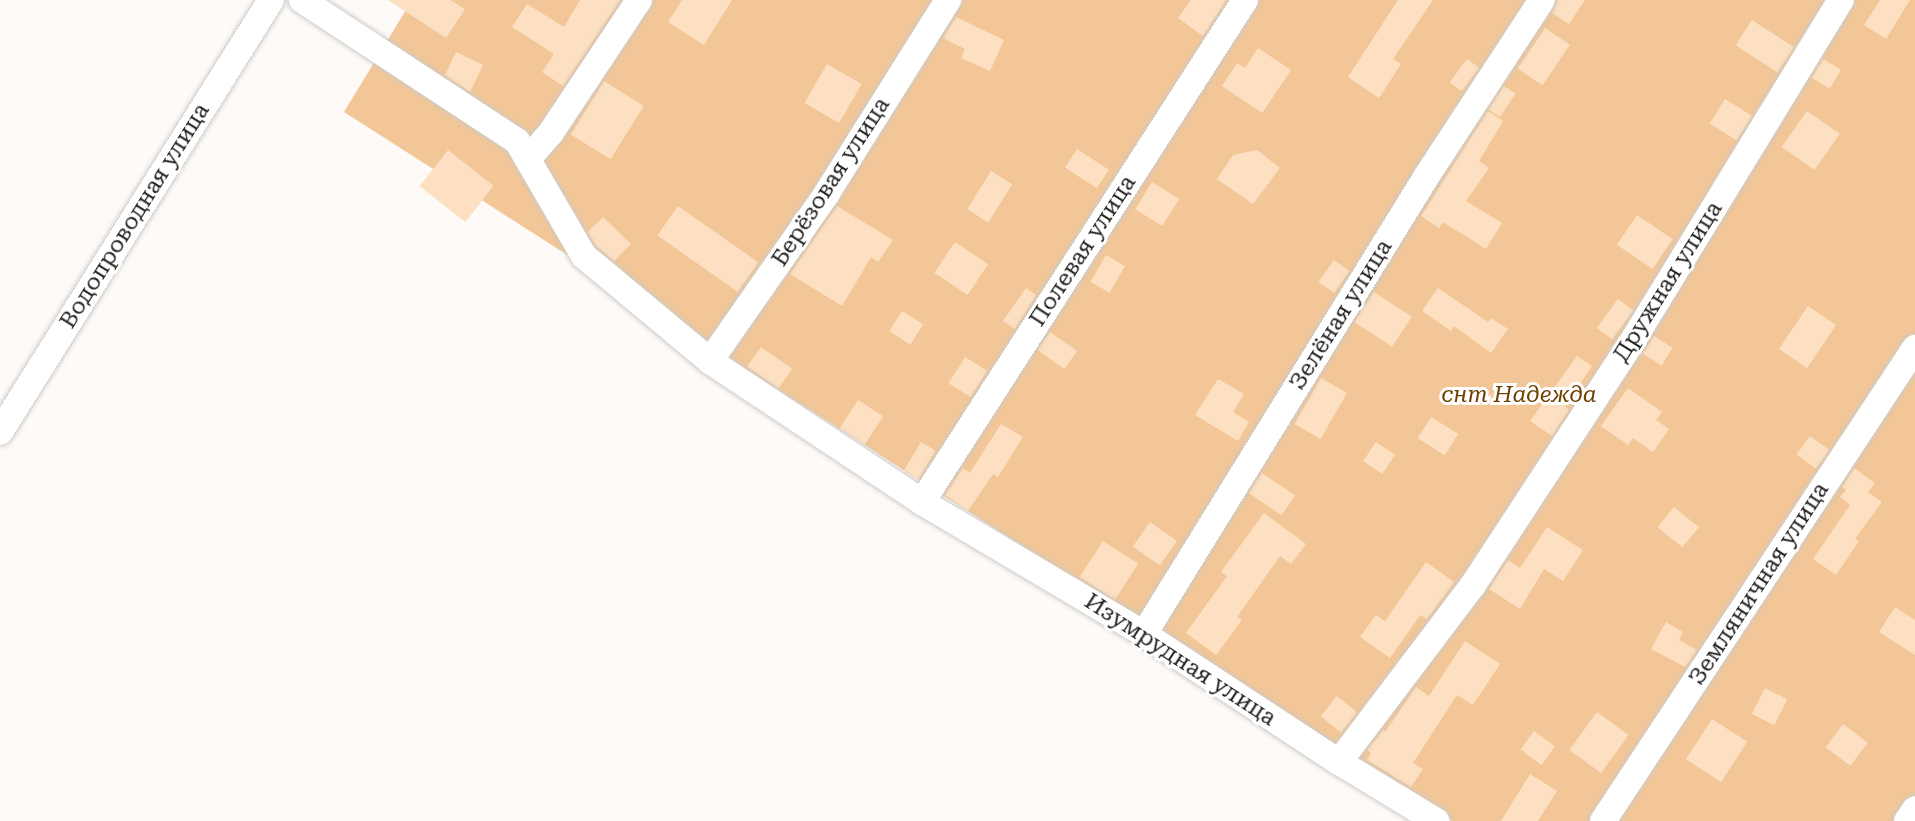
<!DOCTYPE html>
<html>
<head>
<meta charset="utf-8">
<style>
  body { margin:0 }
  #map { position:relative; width:1915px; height:821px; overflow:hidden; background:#fdfaf7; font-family:"Roboto Serif",serif }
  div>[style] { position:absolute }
  .green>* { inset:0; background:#f2c696 }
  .building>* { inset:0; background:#fde0c1; transform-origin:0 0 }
  .roads { filter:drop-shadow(0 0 2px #cdcac8) drop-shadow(0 0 2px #cdcac8) }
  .street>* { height:26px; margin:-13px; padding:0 13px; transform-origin:13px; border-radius:13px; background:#fff }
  span { translate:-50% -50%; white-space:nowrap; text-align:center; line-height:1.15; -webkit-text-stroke:6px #fff; paint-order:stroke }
  .street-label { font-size:23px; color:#222120 }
  .park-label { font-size:23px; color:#6d4200; font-style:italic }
</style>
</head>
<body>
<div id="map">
  <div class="green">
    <i style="clip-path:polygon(412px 0,1915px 0,1915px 821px,1452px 821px,344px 112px)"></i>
  </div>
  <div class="building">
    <i style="clip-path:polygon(388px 0,450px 0,465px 9px,446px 38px)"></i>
    <i style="clip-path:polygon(580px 0,620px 0,563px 86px,542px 72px,554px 54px,512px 27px,527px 4px,564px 27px)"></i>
    <i style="clip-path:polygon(682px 0,732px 0,704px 45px,668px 22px)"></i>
    <i style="clip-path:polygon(1191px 0,1226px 0,1203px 36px,1178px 18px)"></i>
    <i style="clip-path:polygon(1398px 0,1433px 0,1393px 59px,1401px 64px,1379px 98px,1348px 77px)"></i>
    <i style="clip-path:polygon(1558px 0,1585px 0,1569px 24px,1552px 13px)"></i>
    <i style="clip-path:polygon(1880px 0,1910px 0,1886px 39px,1864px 25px)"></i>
    <i style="clip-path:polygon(956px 17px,1004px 40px,990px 71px,961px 58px,965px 49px,943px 38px)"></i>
    <i style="left:1752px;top:20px;width:50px;height:30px;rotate:33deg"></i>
    <i style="left:1545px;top:28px;width:30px;height:49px;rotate:34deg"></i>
    <i style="clip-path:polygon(1258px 48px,1291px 70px,1262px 113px,1222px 86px,1237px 63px,1245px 68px)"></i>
    <i style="clip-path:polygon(456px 52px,483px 65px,470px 92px,445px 75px)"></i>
    <i style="left:1467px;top:59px;width:15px;height:29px;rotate:37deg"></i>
    <i style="left:1823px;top:59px;width:21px;height:22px;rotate:31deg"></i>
    <i style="left:827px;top:64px;width:40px;height:45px;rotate:30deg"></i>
    <i style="left:604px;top:81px;width:47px;height:63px;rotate:32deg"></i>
    <i style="left:1504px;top:86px;width:14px;height:28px;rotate:34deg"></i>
    <i style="left:1725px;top:99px;width:32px;height:29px;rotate:32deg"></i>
    <i style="clip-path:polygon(1488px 111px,1503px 121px,1479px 161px,1489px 168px,1466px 201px,1502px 223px,1486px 249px,1443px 222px,1439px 228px,1421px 216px)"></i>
    <i style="left:1807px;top:111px;width:40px;height:44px;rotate:35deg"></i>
    <i style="left:1077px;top:149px;width:38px;height:22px;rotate:33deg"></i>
    <i style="left:448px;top:150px;width:58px;height:46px;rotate:38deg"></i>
    <i style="clip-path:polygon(1257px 150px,1280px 168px,1253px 204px,1217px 179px,1233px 155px)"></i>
    <i style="left:991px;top:171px;width:25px;height:45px;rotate:32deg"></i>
    <i style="left:1152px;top:182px;width:32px;height:32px;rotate:32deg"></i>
    <i style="left:678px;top:206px;width:98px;height:36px;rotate:35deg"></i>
    <i style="clip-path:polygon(837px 206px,893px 240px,878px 262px,871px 257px,842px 306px,790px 274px)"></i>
    <i style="left:1637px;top:215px;width:43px;height:36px;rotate:34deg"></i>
    <i style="clip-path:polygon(603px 217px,631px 244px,614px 261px,596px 246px,588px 232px)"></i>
    <i style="left:955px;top:242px;width:40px;height:37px;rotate:34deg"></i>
    <i style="left:1106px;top:255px;width:22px;height:31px;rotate:30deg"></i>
    <i style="left:1334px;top:260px;width:19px;height:27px;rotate:35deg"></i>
    <i style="clip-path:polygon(1026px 288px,1036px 295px,1015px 329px,1003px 321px)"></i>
    <i style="clip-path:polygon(1438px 288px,1488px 322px,1491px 318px,1508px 329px,1491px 353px,1454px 326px,1451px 331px,1422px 311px)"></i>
    <i style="left:1374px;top:292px;width:45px;height:36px;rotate:33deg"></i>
    <i style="left:1618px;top:299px;width:19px;height:36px;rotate:36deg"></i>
    <i style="left:1808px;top:306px;width:34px;height:52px;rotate:34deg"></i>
    <i style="left:902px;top:311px;width:25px;height:24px;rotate:32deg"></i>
    <i style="left:1050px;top:332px;width:33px;height:22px;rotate:35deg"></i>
    <i style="left:1654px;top:336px;width:22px;height:21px;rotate:32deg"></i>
    <i style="left:761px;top:347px;width:38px;height:24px;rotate:35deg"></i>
    <i style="clip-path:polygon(1577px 356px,1592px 366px,1565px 406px,1569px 410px,1552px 436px,1530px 421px)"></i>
    <i style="left:965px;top:357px;width:26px;height:31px;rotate:32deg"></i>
    <i style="left:1321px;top:378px;width:30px;height:53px;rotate:30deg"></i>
    <i style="clip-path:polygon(1218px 379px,1244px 394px,1233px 412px,1249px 422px,1238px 441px,1195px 415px)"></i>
    <i style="clip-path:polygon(1628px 388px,1662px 412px,1656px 420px,1669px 429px,1653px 452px,1633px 438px,1628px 445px,1601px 426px)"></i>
    <i style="left:858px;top:400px;width:30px;height:34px;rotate:33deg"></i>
    <i style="left:1431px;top:417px;width:32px;height:25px;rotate:32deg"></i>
    <i style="clip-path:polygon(1001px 424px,1023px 437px,998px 477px,993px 474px,968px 511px,945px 495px,963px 468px,970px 473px)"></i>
    <i style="left:1810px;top:436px;width:24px;height:23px;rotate:36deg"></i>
    <i style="left:921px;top:442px;width:17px;height:34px;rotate:31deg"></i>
    <i style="left:1376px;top:442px;width:23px;height:23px;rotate:34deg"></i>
    <i style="clip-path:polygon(1854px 468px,1875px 483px,1868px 492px,1882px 502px,1855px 539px,1859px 541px,1836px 575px,1813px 559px,1850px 505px,1840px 497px,1846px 490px,1842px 487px)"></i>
    <i style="left:1262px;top:473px;width:40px;height:24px;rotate:34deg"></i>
    <i style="left:1674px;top:507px;width:32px;height:26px;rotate:39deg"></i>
    <i style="clip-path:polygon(1264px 513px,1306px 544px,1291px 564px,1280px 556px,1237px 617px,1242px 620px,1216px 655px,1186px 633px,1227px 576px,1221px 572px)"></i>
    <i style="left:1150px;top:522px;width:33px;height:30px;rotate:35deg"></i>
    <i style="clip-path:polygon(1547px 527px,1583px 550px,1563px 581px,1544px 569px,1520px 609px,1489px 589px,1508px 560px,1520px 568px)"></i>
    <i style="left:1103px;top:541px;width:42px;height:43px;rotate:33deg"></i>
    <i style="clip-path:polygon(1426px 562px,1454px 582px,1427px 619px,1420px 615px,1390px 658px,1360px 637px,1376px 615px,1385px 621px)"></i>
    <i style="clip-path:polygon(1895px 607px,1915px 620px,1915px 655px,1879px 632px)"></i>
    <i style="clip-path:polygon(1666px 622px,1683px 632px,1679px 640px,1697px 650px,1685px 667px,1651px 649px)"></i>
    <i style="clip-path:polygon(1465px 641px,1500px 664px,1473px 705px,1457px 695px,1413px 763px,1423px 769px,1411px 787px,1367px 760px,1371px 753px,1367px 750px,1383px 730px,1385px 732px,1416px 687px,1429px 696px)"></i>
    <i style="left:1765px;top:688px;width:25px;height:29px;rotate:27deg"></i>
    <i style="left:1337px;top:696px;width:26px;height:26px;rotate:39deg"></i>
    <i style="left:1597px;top:712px;width:39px;height:47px;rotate:36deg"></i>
    <i style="left:1712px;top:719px;width:42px;height:48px;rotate:33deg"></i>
    <i style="left:1843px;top:724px;width:31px;height:29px;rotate:37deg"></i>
    <i style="left:1534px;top:731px;width:26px;height:23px;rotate:36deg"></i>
    <i style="clip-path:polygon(1530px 774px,1557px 791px,1538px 821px,1501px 821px)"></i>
  </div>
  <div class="roads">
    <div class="street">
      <i style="left:302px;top:0;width:257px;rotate:33.3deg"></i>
      <i style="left:517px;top:141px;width:133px;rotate:59.8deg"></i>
      <i style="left:584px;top:256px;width:164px;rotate:39.8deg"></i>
      <i style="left:710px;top:361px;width:255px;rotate:33.6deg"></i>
      <i style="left:922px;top:502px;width:258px;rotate:30.7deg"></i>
      <i style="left:1144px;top:634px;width:233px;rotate:33.3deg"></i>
      <i style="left:1339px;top:762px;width:114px;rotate:31.3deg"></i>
      <i style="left:528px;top:159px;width:33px;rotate:-49deg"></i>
      <i style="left:550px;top:134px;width:161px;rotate:-56.4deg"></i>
      <i style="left:710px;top:361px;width:205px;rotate:-55.1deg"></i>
      <i style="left:827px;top:193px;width:228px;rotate:-57.9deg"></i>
      <i style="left:0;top:432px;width:510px;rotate:-57.9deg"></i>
      <i style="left:922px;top:502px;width:597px;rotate:-57.24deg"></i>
      <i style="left:1144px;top:634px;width:541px;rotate:-58.31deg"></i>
      <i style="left:1428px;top:174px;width:208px;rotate:-56.8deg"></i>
      <i style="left:1339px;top:762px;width:222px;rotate:-52.9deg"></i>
      <i style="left:1473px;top:585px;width:290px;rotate:-56.8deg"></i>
      <i style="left:1632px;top:342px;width:401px;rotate:-58.6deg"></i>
      <i style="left:1603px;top:821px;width:567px;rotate:-56.59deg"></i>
      <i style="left:1907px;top:821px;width:14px;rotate:-56deg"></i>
    </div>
  </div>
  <div class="street-label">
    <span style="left:831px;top:182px;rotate:-57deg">Берёзовая улица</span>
    <span style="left:135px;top:216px;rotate:-58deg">Водопроводная улица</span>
    <span style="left:1083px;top:251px;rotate:-57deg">Полевая улица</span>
    <span style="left:1668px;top:282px;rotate:-58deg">Дружная улица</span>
    <span style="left:1341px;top:315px;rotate:-58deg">Зелёная улица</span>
    <span style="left:1759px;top:584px;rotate:-57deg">Земляничная улица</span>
    <span style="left:1180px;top:660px;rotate:33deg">Изумрудная улица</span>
  </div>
  <div class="park-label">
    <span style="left:1519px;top:395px">снт Надежда</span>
  </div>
</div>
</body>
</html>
